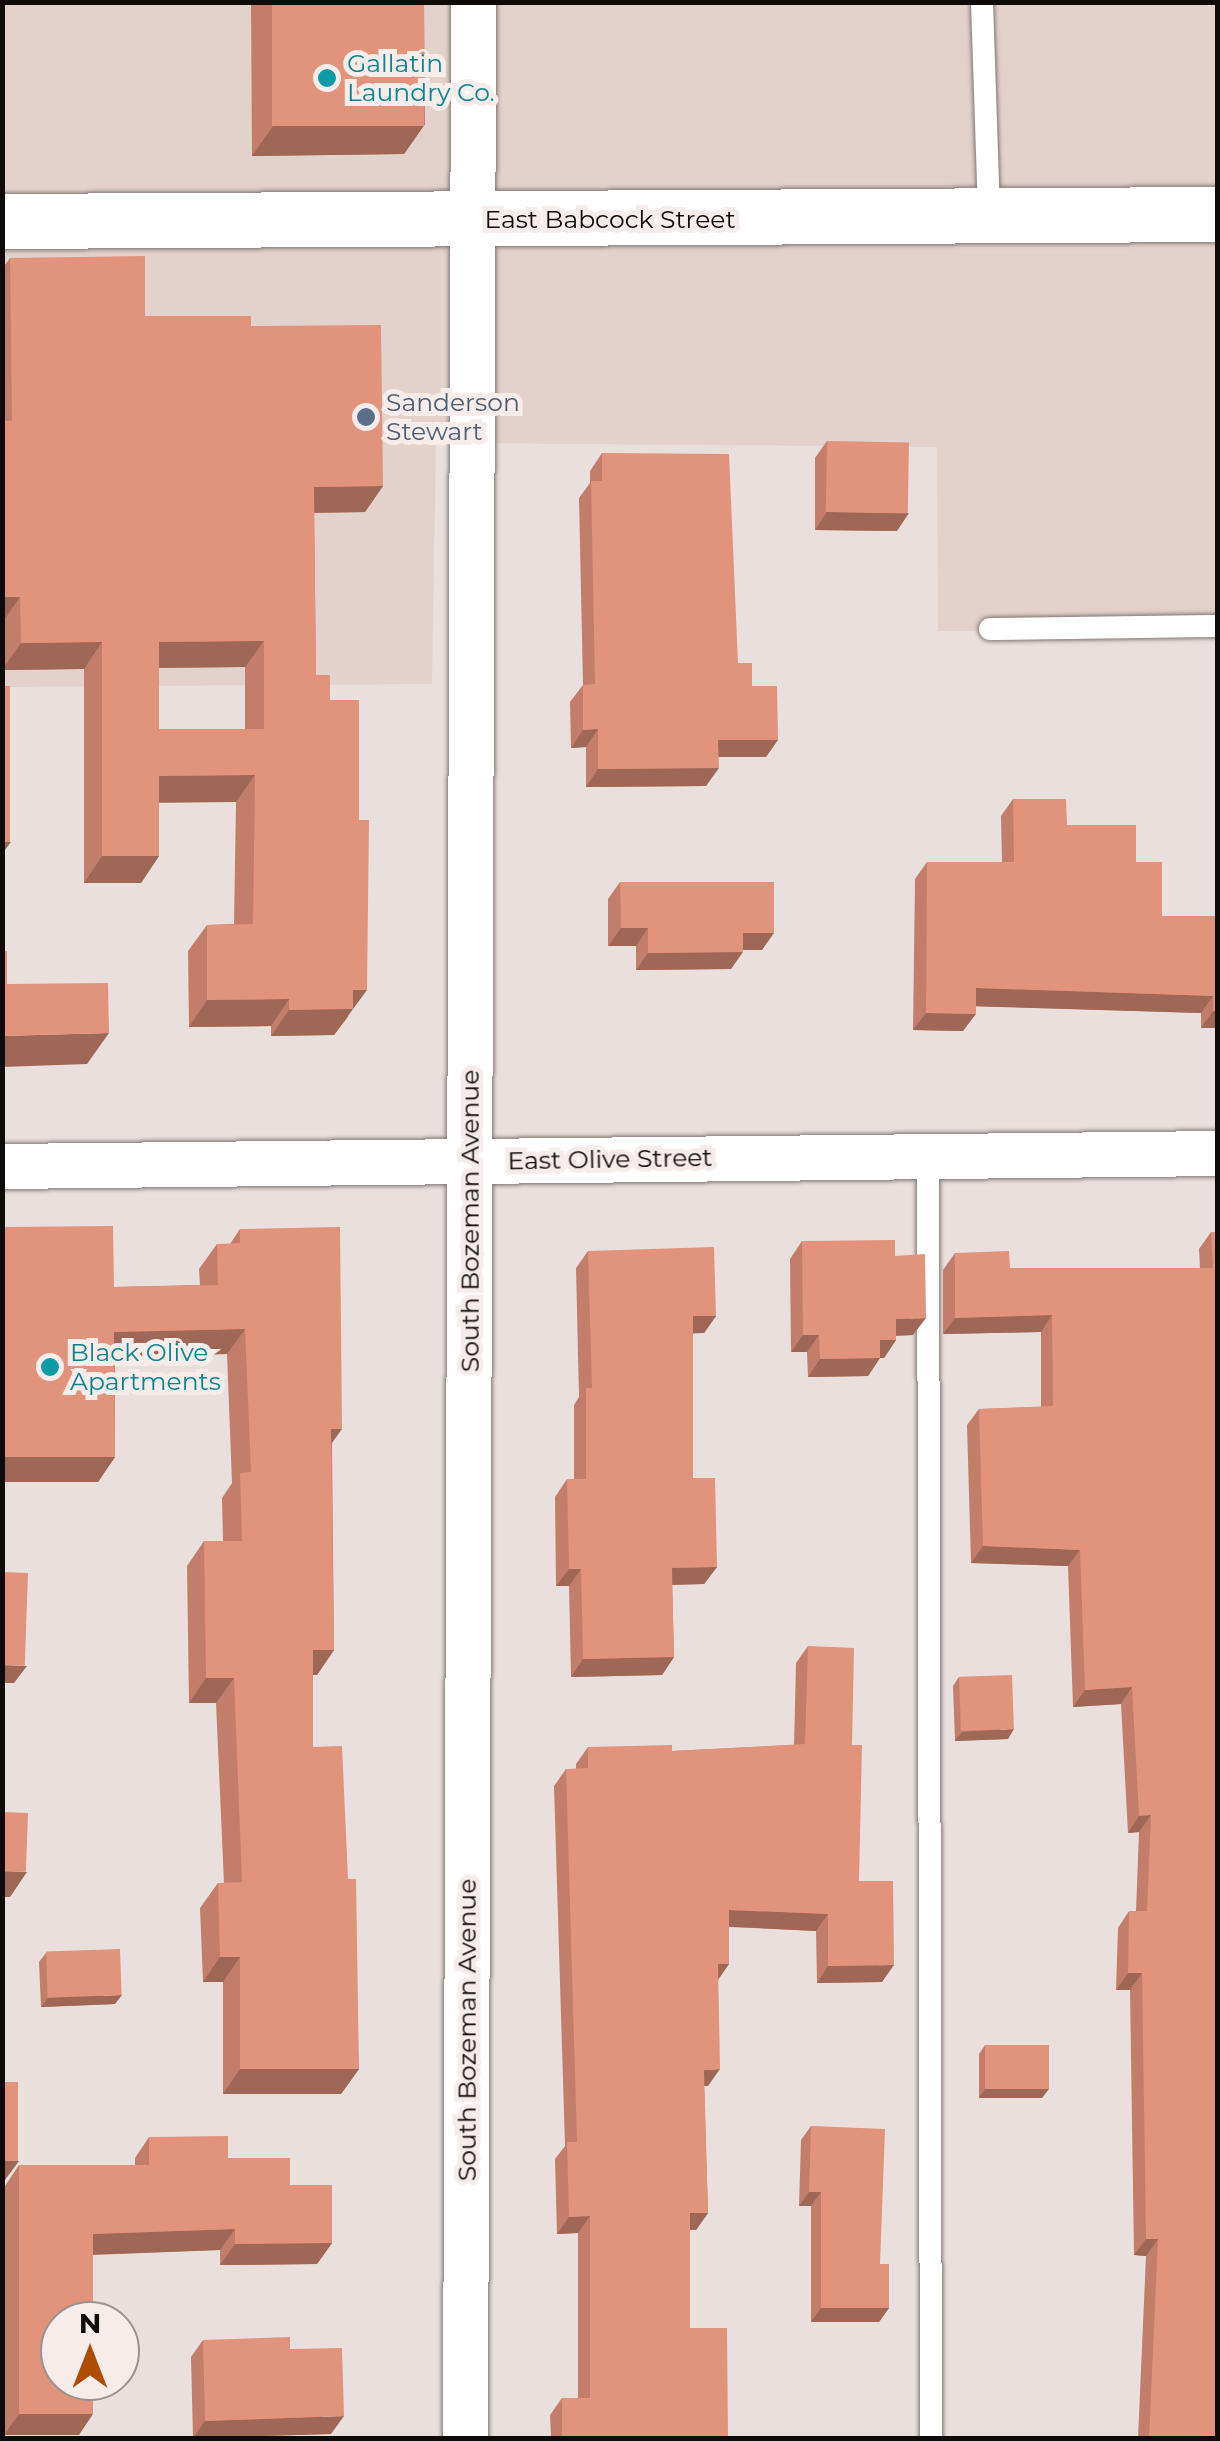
<!DOCTYPE html>
<html>
<head>
<meta charset="utf-8">
<style>
  body { margin:0 }
  #map { position:relative; width:1220px; height:2441px; overflow:hidden; background:#e9e0dd; font-family:Montserrat,sans-serif }
  div>[style] { position:absolute }
  .built>* { inset:0; background:#e3d2cc }
  .roads { filter:drop-shadow(0 0 2px #807875) drop-shadow(0 0 2px #807875) }
  .lane>* { height:22px; margin:-11px; padding:0 11px; transform-origin:11px; border-radius:11px; background:#fff }
  .street>* { height:45px; margin:-22.5px; padding:0 22.5px; transform-origin:22.5px; border-radius:22.5px; background:#fff }
  .secondary>* { height:55px; margin:-27.5px; padding:0 27.5px; transform-origin:27.5px; border-radius:27.5px; background:#fff }
  .wall>* { inset:0; background:#c27e6a }
  .shaded-wall>* { inset:0; background:#9e6756 }
  .building>* { inset:0; background:#e1937b; transform-origin:0 0 }
  .dots>* { width:28px; height:28px; translate:-50% -50%; box-sizing:border-box; border:5px solid #f6edea; border-radius:50% }
  span { translate:-50% -50%; white-space:nowrap; text-align:center; line-height:1.15; -webkit-text-stroke:10px #f6edea; paint-order:stroke }
  .culture-label { font-size:25px; color:#0d838f }
  .left { translate:0 -50%; text-align:left }
  .street-label { font-size:25px; color:#0e0b0a }
  .service-label { font-size:25px; color:#4e5e75 }
  .frame { position:absolute; inset:0; border:5px solid #0e0b0a; pointer-events:none }
  .north { position:absolute; left:40px; top:2301px; width:100px; height:100px; box-sizing:border-box; background:#f6edea; border:2px solid #999390; border-radius:50%; rotate:0deg; font-size:28px; font-weight:700; line-height:40px; text-align:center; color:#0e0b0a }
  .north::after { content:''; display:block; margin:auto; width:35px; height:45px; background:#ae4e06; clip-path:polygon(50% 0,100% 100%,50% 72%,0 100%) }
</style>
</head>
<body>
<div id="map">
  <div class="built">
    <i style="clip-path:polygon(2px 3px,1217px 3px,1217px 630px,938px 631px,937px 447px,436px 443px,432px 684px,3px 687px)"></i>
  </div>
  <div class="roads">
    <div class="lane">
      <i style="left:982px;top:2px;width:214px;rotate:88.1deg"></i>
      <i style="left:990px;top:629px;width:228px;rotate:-0.8deg"></i>
      <i style="left:928px;top:1156px;width:1282px;rotate:89.87deg"></i>
    </div>
    <div class="street">
      <i style="left:2px;top:1166px;width:1216px;rotate:-0.61deg"></i>
      <i style="left:465px;top:2438px;width:2436px;rotate:-89.81deg"></i>
    </div>
    <div class="secondary">
      <i style="left:2px;top:221px;width:1216px;rotate:-0.33deg"></i>
    </div>
  </div>
  <div class="wall">
    <i style="clip-path:polygon(251px 2px,424px 2px,425px 124px,404px 154px,252px 156px)"></i>
    <i style="clip-path:polygon(evenodd,10px 258px,145px 316px,251px 326px,383px 486px,365px 512px,314px 513px,316px 675px,330px 700px,348px 1017px,334px 1035px,271px 1036px,271px 1026px,189px 1027px,188px 951px,207px 925px,234px 924px,236px 802px,159px 802px,159px 856px,141px 883px,84px 883px,84px 669px,2px 670px,2px 269px,10px 258px,245px 667px,245px 729px,159px 729px,159px 668px,245px 667px)"></i>
    <i style="clip-path:polygon(827px 441px,897px 531px,815px 530px,815px 458px)"></i>
    <i style="clip-path:polygon(602px 453px,738px 663px,752px 686px,766px 757px,718px 757px,706px 786px,586px 787px,586px 747px,571px 748px,570px 702px,583px 685px,579px 498px,590px 483px,590px 471px)"></i>
    <i style="clip-path:polygon(1013px 799px,1136px 862px,1162px 916px,1218px 916px,1218px 1028px,1201px 1028px,1201px 1013px,976px 1006px,963px 1031px,913px 1030px,915px 879px,927px 862px,1002px 862px,1001px 816px)"></i>
    <i style="clip-path:polygon(620px 882px,762px 950px,743px 950px,731px 969px,636px 970px,636px 946px,608px 946px,608px 899px)"></i>
    <i style="clip-path:polygon(2px 1227px,114px 1287px,200px 1285px,199px 1269px,217px 1244px,230px 1244px,240px 1229px,332px 1443px,334px 1650px,317px 1675px,313px 1675px,313px 1747px,348px 1879px,359px 2069px,341px 2094px,223px 2094px,223px 1982px,203px 1982px,200px 1908px,218px 1883px,224px 1883px,216px 1703px,189px 1703px,187px 1566px,204px 1541px,223px 1541px,222px 1498px,232px 1483px,227px 1354px,115px 1357px,115px 1457px,98px 1482px,2px 1482px)"></i>
    <i style="clip-path:polygon(1211px 1232px,1218px 1232px,1218px 2438px,1138px 2438px,1146px 2256px,1134px 2255px,1130px 1990px,1116px 1990px,1118px 1928px,1129px 1911px,1136px 1911px,1139px 1832px,1128px 1833px,1121px 1704px,1073px 1707px,1068px 1566px,971px 1563px,967px 1425px,979px 1409px,1041px 1407px,1041px 1332px,943px 1334px,943px 1270px,955px 1253px,1010px 1268px,1200px 1268px,1199px 1249px)"></i>
    <i style="clip-path:polygon(802px 1241px,895px 1256px,913px 1335px,896px 1336px,896px 1340px,884px 1358px,880px 1358px,868px 1376px,808px 1377px,807px 1352px,791px 1352px,790px 1259px)"></i>
    <i style="clip-path:polygon(588px 1251px,716px 1316px,704px 1333px,693px 1333px,693px 1478px,717px 1567px,704px 1584px,672px 1585px,674px 1657px,662px 1675px,571px 1677px,569px 1586px,556px 1586px,555px 1497px,567px 1479px,574px 1479px,574px 1405px,579px 1397px,576px 1268px)"></i>
    <i style="clip-path:polygon(808px 1646px,852px 1745px,859px 1881px,882px 1982px,817px 1983px,816px 1931px,729px 1927px,729px 1964px,718px 1980px,708px 2086px,704px 2086px,708px 2213px,696px 2230px,690px 2230px,690px 2328px,728px 2438px,551px 2438px,550px 2415px,562px 2398px,578px 2398px,578px 2233px,557px 2234px,555px 2159px,565px 2146px,554px 1786px,566px 1769px,576px 1769px,576px 1764px,588px 1747px,672px 1751px,794px 1745px,796px 1663px)"></i>
    <i style="clip-path:polygon(959px 1677px,1008px 1739px,955px 1741px,953px 1686px)"></i>
    <i style="clip-path:polygon(46px 1953px,115px 2004px,41px 2007px,39px 1962px)"></i>
    <i style="clip-path:polygon(985px 2045px,1042px 2098px,979px 2098px,979px 2054px)"></i>
    <i style="clip-path:polygon(811px 2126px,880px 2264px,889px 2308px,879px 2322px,811px 2322px,811px 2206px,799px 2206px,801px 2140px)"></i>
    <i style="clip-path:polygon(149px 2137px,228px 2158px,290px 2185px,332px 2243px,317px 2264px,220px 2265px,220px 2250px,93px 2255px,79px 2435px,4px 2435px,5px 2186px,19px 2165px,135px 2165px,135px 2158px)"></i>
    <i style="clip-path:polygon(203px 2340px,290px 2349px,331px 2434px,193px 2438px,191px 2357px)"></i>
  </div>
  <div class="shaded-wall">
    <i style="clip-path:polygon(425px 124px,404px 154px,252px 156px,273px 126px)"></i>
    <i style="clip-path:polygon(383px 486px,365px 512px,295px 513px,314px 487px)"></i>
    <i style="clip-path:polygon(827px 512px,909px 513px,897px 531px,815px 530px)"></i>
    <i style="clip-path:polygon(2px 597px,20px 597px,2px 623px)"></i>
    <i style="clip-path:polygon(264px 641px,245px 667px,141px 668px,159px 642px)"></i>
    <i style="clip-path:polygon(102px 642px,84px 669px,2px 670px,21px 643px)"></i>
    <i style="clip-path:polygon(598px 729px,586px 747px,571px 748px,583px 730px)"></i>
    <i style="clip-path:polygon(718px 740px,778px 740px,766px 757px,706px 757px)"></i>
    <i style="clip-path:polygon(719px 768px,706px 786px,586px 787px,598px 769px)"></i>
    <i style="clip-path:polygon(255px 775px,236px 802px,141px 803px,159px 776px)"></i>
    <i style="clip-path:polygon(2px 842px,11px 842px,2px 854px)"></i>
    <i style="clip-path:polygon(102px 856px,159px 856px,141px 883px,84px 883px)"></i>
    <i style="clip-path:polygon(621px 928px,648px 928px,636px 946px,608px 946px)"></i>
    <i style="clip-path:polygon(743px 933px,774px 933px,762px 950px,731px 950px)"></i>
    <i style="clip-path:polygon(743px 952px,731px 969px,636px 970px,648px 953px)"></i>
    <i style="clip-path:polygon(976px 988px,1213px 996px,1201px 1013px,964px 1006px)"></i>
    <i style="clip-path:polygon(353px 990px,367px 990px,334px 1035px,271px 1036px,289px 1010px)"></i>
    <i style="clip-path:polygon(289px 999px,271px 1026px,189px 1027px,207px 1000px)"></i>
    <i style="clip-path:polygon(1213px 1011px,1218px 1011px,1218px 1028px,1201px 1028px)"></i>
    <i style="clip-path:polygon(926px 1013px,976px 1014px,963px 1031px,913px 1030px)"></i>
    <i style="clip-path:polygon(109px 1033px,87px 1064px,2px 1067px,2px 1036px)"></i>
    <i style="clip-path:polygon(1052px 1315px,1041px 1332px,943px 1334px,955px 1318px)"></i>
    <i style="clip-path:polygon(693px 1316px,716px 1316px,704px 1333px,681px 1334px)"></i>
    <i style="clip-path:polygon(926px 1318px,913px 1335px,884px 1336px,896px 1319px)"></i>
    <i style="clip-path:polygon(245px 1329px,227px 1354px,97px 1357px,114px 1332px)"></i>
    <i style="clip-path:polygon(803px 1335px,819px 1335px,807px 1352px,791px 1352px)"></i>
    <i style="clip-path:polygon(880px 1340px,896px 1340px,884px 1358px,868px 1358px)"></i>
    <i style="clip-path:polygon(880px 1358px,868px 1376px,808px 1377px,820px 1359px)"></i>
    <i style="clip-path:polygon(331px 1429px,342px 1429px,324px 1454px)"></i>
    <i style="clip-path:polygon(2px 1457px,115px 1457px,98px 1482px,2px 1482px)"></i>
    <i style="clip-path:polygon(983px 1546px,1080px 1550px,1068px 1566px,971px 1563px)"></i>
    <i style="clip-path:polygon(717px 1567px,704px 1584px,659px 1585px,672px 1568px)"></i>
    <i style="clip-path:polygon(569px 1569px,581px 1569px,569px 1586px,556px 1586px)"></i>
    <i style="clip-path:polygon(313px 1650px,334px 1650px,317px 1675px,295px 1675px)"></i>
    <i style="clip-path:polygon(674px 1657px,662px 1675px,571px 1677px,583px 1659px)"></i>
    <i style="clip-path:polygon(2px 1665px,27px 1666px,14px 1683px,2px 1683px)"></i>
    <i style="clip-path:polygon(206px 1678px,234px 1678px,216px 1703px,189px 1703px)"></i>
    <i style="clip-path:polygon(1132px 1687px,1121px 1704px,1073px 1707px,1085px 1690px)"></i>
    <i style="clip-path:polygon(1014px 1729px,1008px 1739px,955px 1741px,962px 1732px)"></i>
    <i style="clip-path:polygon(1151px 1815px,1139px 1832px,1128px 1833px,1139px 1816px)"></i>
    <i style="clip-path:polygon(2px 1871px,27px 1872px,10px 1897px,2px 1897px)"></i>
    <i style="clip-path:polygon(729px 1910px,828px 1914px,816px 1931px,717px 1926px)"></i>
    <i style="clip-path:polygon(220px 1957px,240px 1957px,223px 1982px,203px 1982px)"></i>
    <i style="clip-path:polygon(718px 1964px,729px 1964px,717px 1981px)"></i>
    <i style="clip-path:polygon(894px 1965px,882px 1982px,817px 1983px,828px 1966px)"></i>
    <i style="clip-path:polygon(1128px 1973px,1142px 1973px,1130px 1990px,1116px 1990px)"></i>
    <i style="clip-path:polygon(122px 1995px,115px 2004px,41px 2007px,48px 1998px)"></i>
    <i style="clip-path:polygon(240px 2069px,359px 2069px,341px 2094px,223px 2094px)"></i>
    <i style="clip-path:polygon(720px 2069px,708px 2086px,692px 2086px,704px 2070px)"></i>
    <i style="clip-path:polygon(985px 2089px,1049px 2089px,1042px 2098px,979px 2098px)"></i>
    <i style="clip-path:polygon(2px 2161px,19px 2161px,2px 2184px)"></i>
    <i style="clip-path:polygon(809px 2192px,821px 2192px,811px 2206px,799px 2206px)"></i>
    <i style="clip-path:polygon(690px 2213px,708px 2213px,696px 2230px,678px 2230px)"></i>
    <i style="clip-path:polygon(590px 2216px,578px 2233px,557px 2234px,569px 2217px)"></i>
    <i style="clip-path:polygon(235px 2229px,220px 2250px,79px 2255px,93px 2234px)"></i>
    <i style="clip-path:polygon(1146px 2239px,1158px 2239px,1146px 2256px,1134px 2255px)"></i>
    <i style="clip-path:polygon(332px 2243px,317px 2264px,220px 2265px,235px 2244px)"></i>
    <i style="clip-path:polygon(821px 2308px,889px 2308px,879px 2322px,811px 2322px)"></i>
    <i style="clip-path:polygon(19px 2414px,93px 2414px,79px 2435px,4px 2435px)"></i>
    <i style="clip-path:polygon(344px 2416px,331px 2434px,193px 2438px,205px 2421px)"></i>
  </div>
  <div class="building">
    <i style="left:272px;top:2px;width:152px;height:124px"></i>
    <i style="clip-path:polygon(evenodd,145px 256px,145px 316px,251px 316px,251px 326px,381px 325px,383px 486px,314px 487px,316px 675px,330px 675px,330px 700px,359px 700px,359px 820px,369px 820px,367px 990px,353px 990px,353px 1009px,289px 1010px,289px 999px,207px 1000px,207px 925px,253px 924px,255px 775px,159px 776px,159px 856px,102px 856px,102px 642px,21px 643px,20px 597px,2px 597px,2px 421px,12px 421px,10px 258px,145px 256px,264px 641px,264px 729px,159px 729px,159px 642px,264px 641px)"></i>
    <i style="left:827px;top:441px;width:82px;height:71px;rotate:1deg"></i>
    <i style="clip-path:polygon(602px 453px,729px 454px,738px 663px,752px 663px,752px 686px,777px 686px,778px 740px,718px 740px,719px 768px,598px 769px,598px 729px,583px 730px,583px 685px,595px 684px,591px 481px,602px 481px)"></i>
    <i style="left:2px;top:686px;width:8px;height:156px"></i>
    <i style="clip-path:polygon(1013px 799px,1066px 799px,1067px 825px,1136px 825px,1136px 862px,1162px 862px,1162px 916px,1218px 916px,1218px 1011px,1213px 1011px,1213px 996px,976px 988px,976px 1014px,926px 1013px,927px 862px,1014px 862px)"></i>
    <i style="clip-path:polygon(620px 882px,774px 882px,774px 933px,743px 933px,743px 952px,648px 953px,648px 928px,621px 928px)"></i>
    <i style="clip-path:polygon(2px 951px,7px 951px,7px 984px,108px 983px,109px 1033px,2px 1036px)"></i>
    <i style="clip-path:polygon(113px 1226px,114px 1287px,218px 1285px,217px 1244px,240px 1243px,240px 1229px,340px 1227px,342px 1429px,331px 1429px,334px 1650px,313px 1650px,313px 1747px,342px 1746px,348px 1879px,356px 1879px,359px 2069px,240px 2069px,240px 1957px,220px 1957px,218px 1883px,242px 1882px,234px 1678px,206px 1678px,204px 1541px,242px 1541px,240px 1473px,251px 1472px,245px 1329px,114px 1332px,115px 1457px,2px 1457px,2px 1227px)"></i>
    <i style="clip-path:polygon(1211px 1232px,1218px 1232px,1218px 2438px,1149px 2438px,1158px 2239px,1146px 2239px,1142px 1973px,1128px 1973px,1129px 1911px,1147px 1911px,1151px 1815px,1139px 1816px,1132px 1687px,1085px 1690px,1080px 1550px,983px 1546px,979px 1409px,1053px 1406px,1052px 1315px,955px 1318px,955px 1253px,1009px 1251px,1010px 1268px,1213px 1268px)"></i>
    <i style="clip-path:polygon(895px 1240px,895px 1256px,925px 1254px,926px 1318px,896px 1319px,896px 1340px,880px 1340px,880px 1358px,820px 1359px,819px 1335px,803px 1335px,802px 1241px)"></i>
    <i style="clip-path:polygon(714px 1247px,716px 1316px,693px 1316px,693px 1478px,715px 1478px,717px 1567px,672px 1568px,674px 1657px,583px 1659px,581px 1569px,569px 1569px,567px 1479px,586px 1479px,586px 1388px,592px 1388px,588px 1251px)"></i>
    <i style="left:2px;top:1572px;width:26px;height:93px;rotate:2deg"></i>
    <i style="clip-path:polygon(808px 1646px,854px 1648px,852px 1745px,862px 1745px,859px 1881px,893px 1881px,894px 1965px,828px 1966px,828px 1914px,729px 1910px,729px 1964px,718px 1964px,720px 2069px,704px 2070px,708px 2213px,690px 2213px,690px 2328px,727px 2328px,728px 2438px,562px 2438px,562px 2398px,590px 2398px,590px 2216px,569px 2217px,567px 2142px,577px 2142px,566px 1769px,588px 1768px,588px 1747px,672px 1745px,672px 1751px,805px 1744px)"></i>
    <i style="left:1012px;top:1675px;width:54px;height:53px;rotate:88deg"></i>
    <i style="left:2px;top:1812px;width:26px;height:59px;rotate:2deg"></i>
    <i style="left:120px;top:1949px;width:46px;height:74px;rotate:88deg"></i>
    <i style="left:985px;top:2045px;width:64px;height:44px"></i>
    <i style="left:2px;top:2082px;width:16px;height:79px"></i>
    <i style="clip-path:polygon(811px 2126px,885px 2129px,880px 2264px,889px 2264px,889px 2308px,821px 2308px,821px 2192px,809px 2192px)"></i>
    <i style="clip-path:polygon(228px 2136px,228px 2158px,290px 2158px,290px 2185px,332px 2185px,332px 2243px,235px 2244px,235px 2229px,93px 2234px,93px 2321px,60px 2321px,60px 2381px,93px 2381px,93px 2414px,19px 2414px,19px 2165px,149px 2165px,149px 2137px)"></i>
    <i style="clip-path:polygon(290px 2337px,290px 2349px,342px 2348px,344px 2416px,205px 2421px,203px 2340px)"></i>
  </div>
  <div class="dots">
    <i style="left:327px;top:78px;background:#0f9aa8"></i>
    <i style="left:366px;top:417px;background:#5c6f8a"></i>
    <i style="left:50px;top:1367px;background:#0f9aa8"></i>
  </div>
  <div class="culture-label">
    <span class="left" style="left:347px;top:78px">Gallatin<br>Laundry Co.</span>
    <span class="left" style="left:70px;top:1367px">Black Olive<br>Apartments</span>
  </div>
  <div class="street-label">
    <span style="left:610px;top:219px">East Babcock Street</span>
    <span style="left:610px;top:1159px;rotate:-1deg">East Olive Street</span>
    <span style="left:470px;top:1221px;rotate:-90deg">South Bozeman Avenue</span>
    <span style="left:467px;top:2030px;rotate:-90deg">South Bozeman Avenue</span>
  </div>
  <div class="service-label">
    <span class="left" style="left:386px;top:417px">Sanderson<br>Stewart</span>
  </div>
  <div class="frame"></div>
  <div class="north">N</div>
</div>
</body>
</html>
